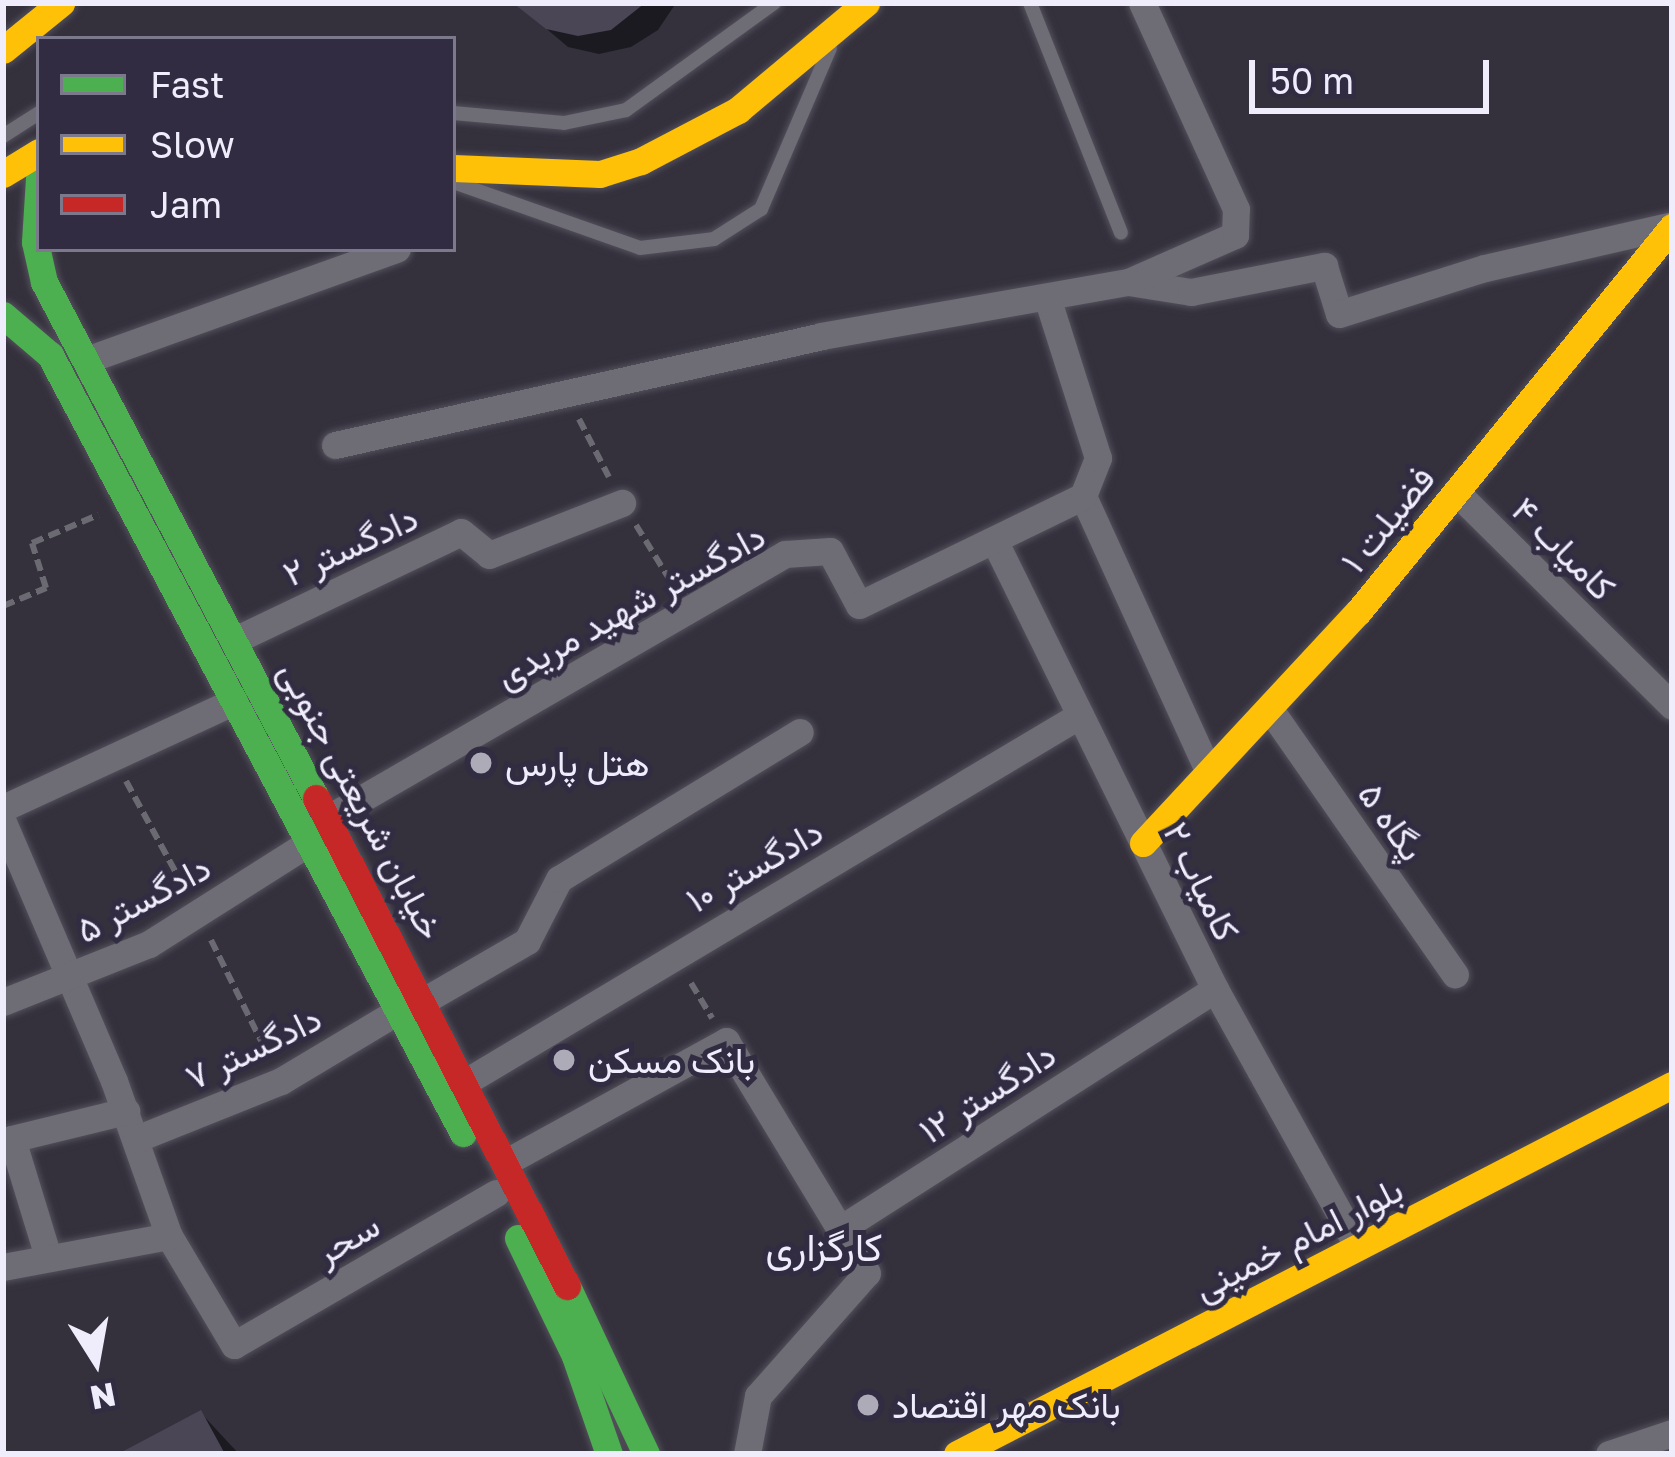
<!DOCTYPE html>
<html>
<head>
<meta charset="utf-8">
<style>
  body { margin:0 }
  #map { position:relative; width:1675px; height:1457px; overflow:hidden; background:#34313d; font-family:"Golos Text",Vazirmatn,sans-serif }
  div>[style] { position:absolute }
  .shadow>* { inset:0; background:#0007 }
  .building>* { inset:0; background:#4a4655 }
  .path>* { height:6px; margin-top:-3px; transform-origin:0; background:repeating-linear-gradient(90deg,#6b6972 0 12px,transparent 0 18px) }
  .roads { filter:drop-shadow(0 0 3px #53505b) drop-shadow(0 0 3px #53505b) }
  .lane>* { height:14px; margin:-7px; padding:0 7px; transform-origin:7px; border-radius:7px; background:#6e6c75 }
  .street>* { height:27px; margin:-13.5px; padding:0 13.5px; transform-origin:13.5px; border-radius:13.5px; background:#6e6c75 }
  .fast>* { height:27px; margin:-13.5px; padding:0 13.5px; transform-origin:13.5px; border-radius:13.5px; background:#4caf50 }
  .slow>* { height:27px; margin:-13.5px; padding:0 13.5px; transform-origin:13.5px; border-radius:13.5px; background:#ffc107 }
  .jam>* { height:27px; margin:-13.5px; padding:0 13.5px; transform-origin:13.5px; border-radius:13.5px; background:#c62828 }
  .dots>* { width:33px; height:33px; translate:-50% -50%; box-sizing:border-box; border:6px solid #312c42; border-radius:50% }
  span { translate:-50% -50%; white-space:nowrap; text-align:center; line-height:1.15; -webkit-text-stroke:10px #312c42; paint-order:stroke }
  .street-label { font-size:36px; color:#efecfb }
  .poi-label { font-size:36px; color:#efecfb }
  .left { translate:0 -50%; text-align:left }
  .neighbourhood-label { font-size:39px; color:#efecfb }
  .frame { position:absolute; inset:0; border:6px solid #efecfb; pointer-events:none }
  .legend { position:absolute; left:36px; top:36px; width:420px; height:216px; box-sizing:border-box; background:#312c42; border:3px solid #7d798c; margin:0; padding:15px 21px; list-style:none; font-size:36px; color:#efecfb }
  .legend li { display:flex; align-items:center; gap:24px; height:60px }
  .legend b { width:60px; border:3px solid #7d798c }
  .north { position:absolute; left:36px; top:1301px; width:120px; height:120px; -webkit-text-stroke:9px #312c42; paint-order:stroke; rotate:169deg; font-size:33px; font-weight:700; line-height:48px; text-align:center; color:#efecfb }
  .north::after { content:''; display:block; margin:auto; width:42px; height:54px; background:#efecfb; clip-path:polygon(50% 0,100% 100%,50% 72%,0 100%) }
  .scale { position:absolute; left:1249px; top:60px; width:240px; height:54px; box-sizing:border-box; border:6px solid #efecfb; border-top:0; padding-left:15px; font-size:36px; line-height:42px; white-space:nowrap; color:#efecfb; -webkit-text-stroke:9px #312c42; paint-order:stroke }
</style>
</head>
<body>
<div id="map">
  <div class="shadow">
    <i style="clip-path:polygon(516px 3px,676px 3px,658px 30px,631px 47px,599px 54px,568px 47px)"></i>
    <i style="clip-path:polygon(201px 1413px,239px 1454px,125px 1454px)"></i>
  </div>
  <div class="building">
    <i style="clip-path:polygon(513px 3px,645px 3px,611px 30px,578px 36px,546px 29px)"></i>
    <i style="clip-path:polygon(201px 1410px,225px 1454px,118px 1454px)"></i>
  </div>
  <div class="path">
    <i style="left:579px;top:419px;width:65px;rotate:62.7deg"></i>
    <i style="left:636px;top:525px;width:70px;rotate:58.3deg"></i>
    <i style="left:3px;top:606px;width:47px;rotate:-22.7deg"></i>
    <i style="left:46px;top:588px;width:47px;rotate:-107.3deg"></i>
    <i style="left:32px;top:543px;width:72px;rotate:-23deg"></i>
    <i style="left:126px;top:781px;width:125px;rotate:61.4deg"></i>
    <i style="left:211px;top:940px;width:131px;rotate:63.6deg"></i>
    <i style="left:691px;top:983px;width:41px;rotate:59deg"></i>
  </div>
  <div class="roads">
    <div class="lane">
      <i style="left:1030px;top:3px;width:247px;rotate:68.4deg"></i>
      <i style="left:453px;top:113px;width:111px;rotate:5.1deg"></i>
      <i style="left:564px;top:123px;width:63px;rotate:-11.8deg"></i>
      <i style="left:626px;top:110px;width:183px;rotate:-35.9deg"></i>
      <i style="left:3px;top:136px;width:43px;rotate:-32.6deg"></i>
      <i style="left:453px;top:182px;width:198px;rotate:19.4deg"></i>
      <i style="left:640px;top:248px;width:75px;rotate:-6.9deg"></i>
      <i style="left:714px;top:239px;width:56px;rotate:-32.6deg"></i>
      <i style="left:761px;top:209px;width:175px;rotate:-66.8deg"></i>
    </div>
    <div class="street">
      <i style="left:1128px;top:282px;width:64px;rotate:9deg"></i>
      <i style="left:1191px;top:292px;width:136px;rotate:-11.1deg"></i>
      <i style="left:1324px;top:266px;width:50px;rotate:72.6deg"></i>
      <i style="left:1339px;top:314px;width:153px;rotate:-17.5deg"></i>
      <i style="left:1485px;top:268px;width:192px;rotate:-12.9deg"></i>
      <i style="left:89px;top:359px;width:327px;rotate:-19.7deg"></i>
      <i style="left:335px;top:445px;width:498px;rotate:-12.6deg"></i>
      <i style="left:821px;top:336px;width:312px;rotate:-10deg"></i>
      <i style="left:1128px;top:282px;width:117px;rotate:-23.7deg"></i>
      <i style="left:1235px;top:235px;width:26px;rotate:-88deg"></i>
      <i style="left:1236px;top:209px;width:226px;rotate:-114.5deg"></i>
      <i style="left:1456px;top:492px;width:304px;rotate:44.7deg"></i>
      <i style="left:1083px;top:496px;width:303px;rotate:65.5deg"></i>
      <i style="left:994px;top:540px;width:500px;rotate:63.79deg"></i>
      <i style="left:1215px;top:989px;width:295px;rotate:61deg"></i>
      <i style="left:237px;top:639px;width:248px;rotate:-25.5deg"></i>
      <i style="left:461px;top:532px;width:36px;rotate:39deg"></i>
      <i style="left:489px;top:555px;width:143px;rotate:-21.4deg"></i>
      <i style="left:1269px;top:708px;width:325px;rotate:55.1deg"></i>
      <i style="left:3px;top:808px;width:255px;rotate:-24.8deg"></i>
      <i style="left:330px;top:817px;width:526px;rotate:-30.03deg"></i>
      <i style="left:785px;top:554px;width:45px;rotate:-3.8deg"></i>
      <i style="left:830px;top:551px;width:61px;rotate:61.8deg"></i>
      <i style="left:859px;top:605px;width:249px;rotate:-25.9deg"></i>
      <i style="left:1083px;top:496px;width:41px;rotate:-68.5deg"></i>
      <i style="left:1098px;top:458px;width:169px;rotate:-107.6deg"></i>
      <i style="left:3px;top:822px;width:282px;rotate:66.8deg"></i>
      <i style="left:114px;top:1081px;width:164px;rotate:70.5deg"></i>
      <i style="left:169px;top:1236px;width:127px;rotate:59.2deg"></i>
      <i style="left:234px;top:1345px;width:303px;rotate:-30.1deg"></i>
      <i style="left:425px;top:1000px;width:118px;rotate:-30deg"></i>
      <i style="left:527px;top:941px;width:70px;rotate:-62.7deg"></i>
      <i style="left:559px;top:879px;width:282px;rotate:-31.4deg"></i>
      <i style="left:3px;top:1002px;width:157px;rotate:-21.7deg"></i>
      <i style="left:149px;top:944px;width:188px;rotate:-32.4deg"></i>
      <i style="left:467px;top:1081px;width:714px;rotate:-30.84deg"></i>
      <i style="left:12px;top:1139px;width:123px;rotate:73deg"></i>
      <i style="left:136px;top:1139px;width:156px;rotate:-21.8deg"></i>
      <i style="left:281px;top:1081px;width:136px;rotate:-30.9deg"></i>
      <i style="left:3px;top:1141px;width:127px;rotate:-13.7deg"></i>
      <i style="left:508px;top:1161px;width:249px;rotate:-28.8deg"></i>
      <i style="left:726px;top:1041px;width:220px;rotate:58.8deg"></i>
      <i style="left:3px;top:1267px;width:169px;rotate:-10.6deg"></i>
      <i style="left:747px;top:1454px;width:59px;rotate:-79.3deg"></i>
      <i style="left:758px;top:1396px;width:164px;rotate:-48.5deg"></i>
      <i style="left:867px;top:1273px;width:52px;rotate:-121.5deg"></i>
      <i style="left:840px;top:1229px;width:445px;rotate:-32.6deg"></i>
      <i style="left:1609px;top:1454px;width:66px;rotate:-18.4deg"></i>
    </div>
    <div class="fast">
      <i style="left:39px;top:178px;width:64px;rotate:93.6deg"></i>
      <i style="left:35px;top:242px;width:41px;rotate:77.3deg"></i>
      <i style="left:44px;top:282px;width:583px;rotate:62.2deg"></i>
      <i style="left:3px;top:315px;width:62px;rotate:40.4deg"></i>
      <i style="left:50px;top:355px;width:881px;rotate:62.04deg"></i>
      <i style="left:518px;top:1238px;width:131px;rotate:64.2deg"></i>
      <i style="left:575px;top:1356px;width:104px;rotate:70.9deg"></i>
      <i style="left:567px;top:1286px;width:186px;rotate:64.8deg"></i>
    </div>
    <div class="slow">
      <i style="left:3px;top:50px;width:75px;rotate:-39deg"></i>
      <i style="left:453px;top:168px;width:147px;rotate:2.3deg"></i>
      <i style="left:600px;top:174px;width:43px;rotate:-17.6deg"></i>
      <i style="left:641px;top:161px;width:110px;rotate:-27.7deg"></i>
      <i style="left:738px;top:110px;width:167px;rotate:-39.9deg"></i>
      <i style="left:3px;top:174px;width:42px;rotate:-31.4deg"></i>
      <i style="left:1143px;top:843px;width:316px;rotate:-47.1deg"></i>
      <i style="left:1358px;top:612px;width:497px;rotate:-50.8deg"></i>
      <i style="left:957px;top:1454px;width:805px;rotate:-27.3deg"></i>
    </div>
    <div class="jam">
      <i style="left:316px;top:798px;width:549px;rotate:62.78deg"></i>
    </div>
  </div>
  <div class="dots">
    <i style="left:481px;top:763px;background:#aeabb8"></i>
    <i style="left:564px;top:1060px;background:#aeabb8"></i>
    <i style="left:868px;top:1405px;background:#aeabb8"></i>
  </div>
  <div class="street-label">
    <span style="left:1387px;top:519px;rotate:-51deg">فضیلت ۱</span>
    <span style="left:350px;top:545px;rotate:-25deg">دادگستر ۲</span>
    <span style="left:1564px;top:548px;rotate:45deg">کامیاب ۴</span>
    <span style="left:630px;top:605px;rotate:-29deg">دادگستر شهید مریدی</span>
    <span style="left:362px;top:800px;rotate:62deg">خیابان شریعتی جنوبی</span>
    <span style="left:1392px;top:821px;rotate:55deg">پگاه ۵</span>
    <span style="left:754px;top:865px;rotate:-30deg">دادگستر ۱۰</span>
    <span style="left:1202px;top:881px;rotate:64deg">کامیاب ۲</span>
    <span style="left:143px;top:898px;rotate:-28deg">دادگستر ۵</span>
    <span style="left:253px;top:1047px;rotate:-26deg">دادگستر ۷</span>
    <span style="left:987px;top:1092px;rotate:-33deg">دادگستر ۱۲</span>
    <span style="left:347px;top:1238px;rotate:-30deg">سحر</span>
    <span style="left:1298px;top:1238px;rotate:-27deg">بلوار امام خمینی</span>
  </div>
  <div class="poi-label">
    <span class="left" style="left:505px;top:763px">هتل پارس</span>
    <span class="left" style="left:588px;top:1060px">بانک مسکن</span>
    <span class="left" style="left:892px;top:1405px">بانک مهر اقتصاد</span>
  </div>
  <div class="neighbourhood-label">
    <span style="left:824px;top:1247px">کارگزاری</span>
  </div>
  <div class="frame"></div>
  <ul class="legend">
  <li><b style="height:15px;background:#4caf50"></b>Fast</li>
  <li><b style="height:15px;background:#ffc107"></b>Slow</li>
  <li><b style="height:15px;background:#c62828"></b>Jam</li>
  </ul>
  <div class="north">N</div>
  <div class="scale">50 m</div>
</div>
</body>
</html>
